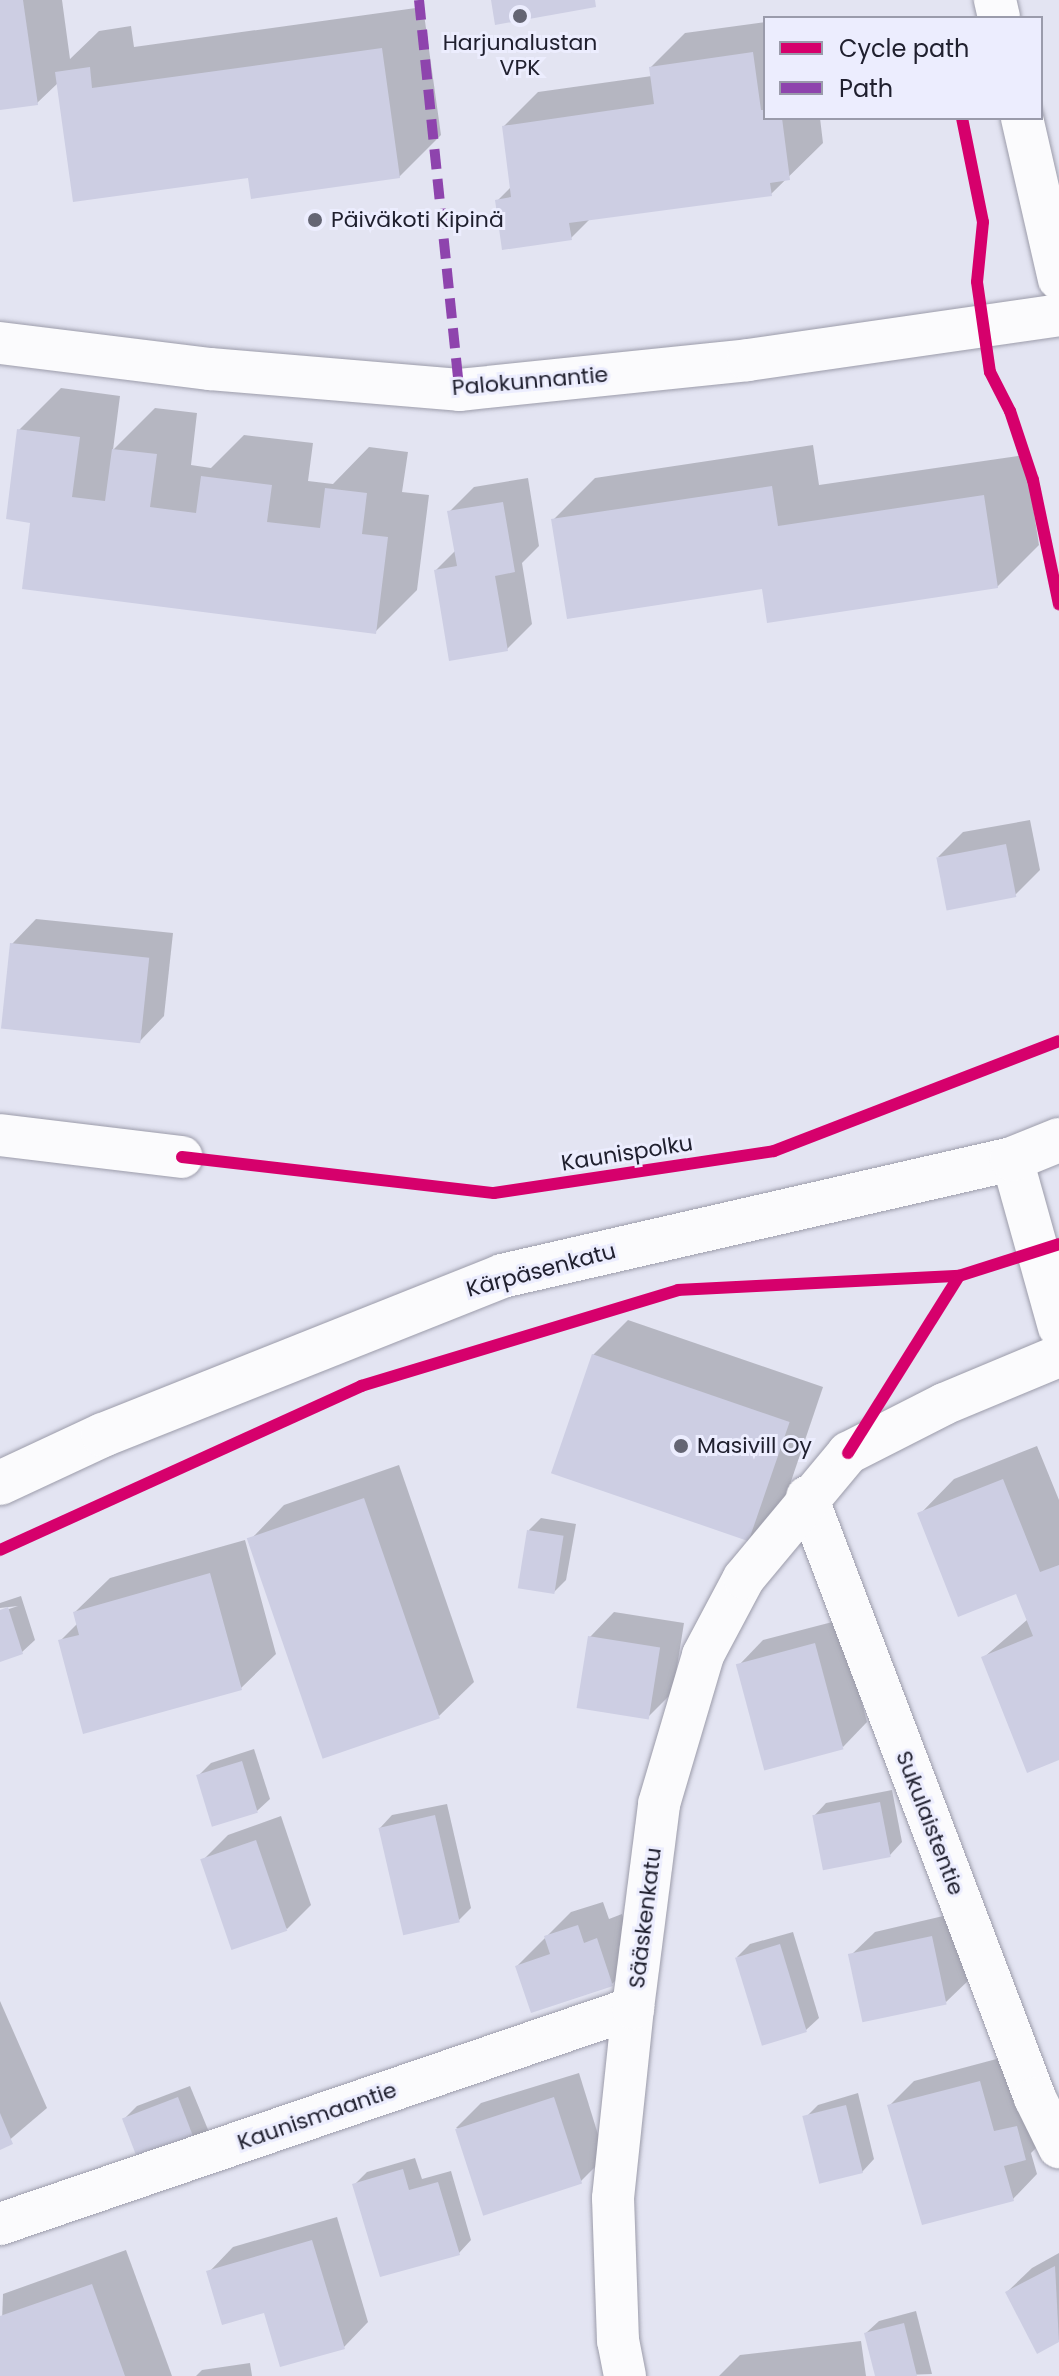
<!DOCTYPE html>
<html>
<head>
<meta charset="utf-8">
<style>
  body { margin:0 }
  #map { position:relative; width:1059px; height:2376px; overflow:hidden; background:#e3e4f2; font-family:Poppins,sans-serif }
  div>[style] { position:absolute }
  .shadow>* { inset:0; background:#0003 }
  .building>* { inset:0; background:#cdcee3; transform-origin:0 0 }
  .roads { filter:drop-shadow(0 0 2px #9c9caa) drop-shadow(0 0 2px #9c9caa) }
  .minor>* { height:42px; margin:-21px; padding:0 21px; transform-origin:21px; border-radius:21px; background:#fbfbfd }
  .tertiary>* { height:44px; margin:-22px; padding:0 22px; transform-origin:22px; border-radius:22px; background:#fbfbfd }
  .quiet>* { height:10px; margin-top:-5px; transform-origin:0; background:repeating-linear-gradient(90deg,#8e44ad 0 20px,transparent 0 30px) }
  .cycleway>* { height:12px; margin:-6px; padding:0 6px; transform-origin:6px; border-radius:6px; background:#d6006c }
  .dots>* { width:22px; height:22px; translate:-50% -50%; box-sizing:border-box; border:4px solid #ecedfe; border-radius:50% }
  span { translate:-50% -50%; white-space:nowrap; text-align:center; line-height:1.15; -webkit-text-stroke:6px #ecedfe; paint-order:stroke }
  .poi-label { font-size:22px; color:#20202f }
  .left { translate:0 -50%; text-align:left }
  .street-label { font-size:22px; color:#20202f }
  .legend { position:absolute; left:763px; top:16px; width:280px; height:104px; box-sizing:border-box; background:#ecedfe; border:2px solid #9a9bab; margin:0; padding:10px 14px; list-style:none; font-size:24px; color:#20202f }
  .legend li { display:flex; align-items:center; gap:16px; height:40px }
  .legend b { width:40px; border:2px solid #9a9bab }
</style>
</head>
<body>
<div id="map">
  <div class="shadow">
    <i style="clip-path:polygon(0 0,62px 0,70px 59px,99px 31px,131px 26px,134px 47px,423px 7px,441px 135px,399px 177px,250px 176px,59px 82px,37px 103px,0 108px)"></i>
    <i style="clip-path:polygon(765px 22px,765px 118px,820px 118px,823px 143px,771px 194px,591px 218px,571px 238px,497px 201px,512px 186px,504px 126px,538px 92px,652px 76px,651px 67px,685px 33px)"></i>
    <i style="clip-path:polygon(61px 388px,120px 396px,113px 450px,155px 408px,197px 413px,191px 465px,211px 468px,244px 435px,313px 443px,308px 481px,333px 484px,369px 447px,408px 452px,402px 492px,429px 495px,417px 590px,375px 632px,32px 521px,19px 430px)"></i>
    <i style="clip-path:polygon(813px 445px,819px 485px,1025px 455px,1039px 545px,997px 587px,764px 587px,553px 520px,595px 478px)"></i>
    <i style="clip-path:polygon(528px 478px,539px 546px,522px 563px,532px 624px,507px 649px,436px 570px,456px 550px,450px 511px,474px 487px)"></i>
    <i style="clip-path:polygon(1030px 820px,1040px 870px,1015px 895px,938px 857px,963px 832px)"></i>
    <i style="clip-path:polygon(36px 919px,173px 933px,164px 1016px,140px 1041px,12px 944px)"></i>
    <i style="clip-path:polygon(628px 1320px,823px 1387px,783px 1505px,748px 1540px,593px 1355px)"></i>
    <i style="clip-path:polygon(1037px 1446px,1059px 1500px,1059px 1758px,983px 1658px,1028px 1619px,1018px 1591px,920px 1514px,954px 1479px)"></i>
    <i style="clip-path:polygon(399px 1465px,474px 1682px,439px 1716px,250px 1540px,284px 1505px)"></i>
    <i style="clip-path:polygon(541px 1518px,576px 1524px,566px 1580px,553px 1593px,529px 1530px)"></i>
    <i style="clip-path:polygon(245px 1540px,276px 1654px,241px 1688px,60px 1641px,78px 1623px,75px 1612px,110px 1578px)"></i>
    <i style="clip-path:polygon(21px 1596px,35px 1640px,22px 1652px,0 1660px,0 1612px,18px 1606px,0 1608px,0 1603px)"></i>
    <i style="clip-path:polygon(614px 1612px,684px 1623px,673px 1692px,648px 1717px,590px 1637px)"></i>
    <i style="clip-path:polygon(840px 1620px,867px 1722px,843px 1747px,739px 1665px,763px 1640px)"></i>
    <i style="clip-path:polygon(254px 1749px,270px 1799px,257px 1811px,198px 1776px,211px 1763px)"></i>
    <i style="clip-path:polygon(892px 1790px,902px 1842px,890px 1855px,814px 1816px,826px 1803px)"></i>
    <i style="clip-path:polygon(447px 1804px,471px 1908px,459px 1920px,380px 1828px,392px 1815px)"></i>
    <i style="clip-path:polygon(281px 1816px,311px 1905px,287px 1929px,203px 1860px,228px 1835px)"></i>
    <i style="clip-path:polygon(603px 1902px,609px 1919px,622px 1914px,637px 1959px,612px 1984px,517px 1966px,571px 1912px)"></i>
    <i style="clip-path:polygon(956px 1913px,971px 1978px,946px 2002px,850px 1956px,875px 1932px)"></i>
    <i style="clip-path:polygon(793px 1932px,819px 2018px,806px 2030px,737px 1957px,750px 1944px)"></i>
    <i style="clip-path:polygon(0 2001px,47px 2108px,0 2148px)"></i>
    <i style="clip-path:polygon(1004px 2057px,1050px 2134px,1031px 2153px,1037px 2174px,1013px 2199px,889px 2106px,914px 2081px)"></i>
    <i style="clip-path:polygon(579px 2073px,605px 2157px,580px 2182px,456px 2128px,481px 2103px)"></i>
    <i style="clip-path:polygon(190px 2086px,209px 2132px,196px 2144px,124px 2119px,137px 2106px)"></i>
    <i style="clip-path:polygon(858px 2093px,874px 2159px,862px 2172px,805px 2118px,818px 2105px)"></i>
    <i style="clip-path:polygon(415px 2158px,422px 2179px,451px 2171px,471px 2240px,459px 2253px,355px 2184px,367px 2172px)"></i>
    <i style="clip-path:polygon(337px 2217px,368px 2322px,344px 2347px,265px 2311px,209px 2272px,233px 2247px)"></i>
    <i style="clip-path:polygon(126px 2250px,172px 2376px,0 2376px,3px 2294px)"></i>
    <i style="clip-path:polygon(1059px 2253px,1059px 2340px,1038px 2351px,1007px 2292px,1032px 2268px)"></i>
    <i style="clip-path:polygon(916px 2311px,932px 2374px,877px 2376px,866px 2333px,879px 2321px)"></i>
    <i style="clip-path:polygon(861px 2341px,866px 2376px,719px 2376px,740px 2355px)"></i>
    <i style="clip-path:polygon(250px 2363px,252px 2376px,196px 2376px,202px 2370px)"></i>
  </div>
  <div class="building">
    <i style="clip-path:polygon(0 0,23px 0,38px 105px,0 110px)"></i>
    <i style="clip-path:polygon(491px 0,595px 0,596px 7px,495px 25px)"></i>
    <i style="clip-path:polygon(382px 48px,400px 178px,251px 199px,248px 178px,73px 202px,55px 72px,90px 67px,92px 88px)"></i>
    <i style="clip-path:polygon(753px 52px,761px 110px,765px 110px,765px 118px,782px 118px,790px 180px,770px 183px,772px 196px,569px 223px,572px 240px,502px 250px,495px 200px,511px 197px,502px 126px,654px 104px,649px 67px)"></i>
    <i style="clip-path:polygon(17px 429px,80px 437px,72px 497px,105px 501px,112px 449px,157px 454px,150px 507px,196px 513px,201px 476px,272px 485px,267px 522px,320px 528px,325px 488px,367px 493px,362px 534px,388px 537px,376px 634px,22px 589px,30px 523px,6px 519px)"></i>
    <i style="clip-path:polygon(772px 486px,778px 526px,984px 495px,998px 588px,767px 623px,762px 589px,567px 619px,551px 519px)"></i>
    <i style="clip-path:polygon(503px 502px,515px 572px,495px 576px,508px 651px,449px 661px,434px 570px,457px 566px,447px 511px)"></i>
    <i style="left:1006px;top:844px;width:54px;height:71px;rotate:79deg"></i>
    <i style="left:10px;top:943px;width:140px;height:86px;rotate:6deg"></i>
    <i style="left:592px;top:1354px;width:209px;height:126px;rotate:19deg"></i>
    <i style="clip-path:polygon(1003px 1479px,1040px 1572px,1059px 1565px,1059px 1760px,1027px 1773px,981px 1657px,1033px 1636px,1016px 1594px,958px 1617px,917px 1513px)"></i>
    <i style="left:364px;top:1498px;width:233px;height:124px;rotate:71deg"></i>
    <i style="left:527px;top:1530px;width:37px;height:59px;rotate:9deg"></i>
    <i style="clip-path:polygon(210px 1573px,242px 1690px,83px 1734px,58px 1640px,79px 1635px,73px 1612px)"></i>
    <i style="clip-path:polygon(8px 1607px,23px 1654px,0 1662px,0 1610px)"></i>
    <i style="left:588px;top:1636px;width:73px;height:73px;rotate:9deg"></i>
    <i style="left:815px;top:1643px;width:110px;height:82px;rotate:75deg"></i>
    <i style="left:242px;top:1761px;width:54px;height:48px;rotate:73deg"></i>
    <i style="left:880px;top:1802px;width:56px;height:69px;rotate:79deg"></i>
    <i style="left:435px;top:1815px;width:110px;height:58px;rotate:77deg"></i>
    <i style="left:256px;top:1840px;width:96px;height:59px;rotate:71deg"></i>
    <i style="clip-path:polygon(578px 1925px,584px 1943px,597px 1938px,613px 1986px,531px 2013px,515px 1966px,550px 1954px,544px 1936px)"></i>
    <i style="left:932px;top:1936px;width:70px;height:86px;rotate:78deg"></i>
    <i style="left:780px;top:1944px;width:92px;height:47px;rotate:73deg"></i>
    <i style="clip-path:polygon(980px 2081px,994px 2131px,1017px 2126px,1026px 2160px,1004px 2166px,1014px 2201px,922px 2225px,887px 2105px)"></i>
    <i style="left:178px;top:2097px;width:53px;height:60px;rotate:69deg"></i>
    <i style="left:554px;top:2097px;width:91px;height:104px;rotate:72deg"></i>
    <i style="left:846px;top:2105px;width:70px;height:45px;rotate:76deg"></i>
    <i style="clip-path:polygon(0 2113px,13px 2144px,0 2150px)"></i>
    <i style="clip-path:polygon(403px 2169px,409px 2190px,438px 2182px,460px 2255px,380px 2277px,352px 2184px)"></i>
    <i style="clip-path:polygon(312px 2240px,345px 2349px,280px 2367px,264px 2313px,222px 2325px,206px 2271px)"></i>
    <i style="clip-path:polygon(1055px 2266px,1059px 2342px,1037px 2354px,1005px 2292px)"></i>
    <i style="clip-path:polygon(92px 2284px,125px 2376px,0 2376px,0 2316px)"></i>
    <i style="clip-path:polygon(904px 2323px,917px 2376px,875px 2376px,864px 2333px)"></i>
  </div>
  <div class="roads">
    <div class="minor">
      <i style="left:995px;top:0;width:18px;rotate:77deg"></i>
      <i style="left:1022px;top:118px;width:165px;rotate:77.1deg"></i>
      <i style="left:0;top:343px;width:212px;rotate:7.1deg"></i>
      <i style="left:210px;top:369px;width:250px;rotate:4.8deg"></i>
      <i style="left:459px;top:390px;width:291px;rotate:-5.9deg"></i>
      <i style="left:748px;top:360px;width:314px;rotate:-8.2deg"></i>
      <i style="left:0;top:1135px;width:183px;rotate:6.9deg"></i>
      <i style="left:1012px;top:1159px;width:174px;rotate:74.4deg"></i>
      <i style="left:807px;top:1497px;width:643px;rotate:69.22deg"></i>
      <i style="left:1035px;top:2098px;width:55px;rotate:63.9deg"></i>
      <i style="left:0;top:2224px;width:669px;rotate:-18.84deg"></i>
      <i style="left:625px;top:2376px;width:36px;rotate:-101deg"></i>
      <i style="left:618px;top:2341px;width:143px;rotate:-92deg"></i>
      <i style="left:613px;top:2198px;width:191px;rotate:-84deg"></i>
      <i style="left:633px;top:2008px;width:206px;rotate:-82.7deg"></i>
      <i style="left:659px;top:1804px;width:155px;rotate:-73.5deg"></i>
      <i style="left:703px;top:1655px;width:87px;rotate:-62deg"></i>
      <i style="left:744px;top:1578px;width:163px;rotate:-50.2deg"></i>
      <i style="left:848px;top:1453px;width:108px;rotate:-27deg"></i>
      <i style="left:944px;top:1404px;width:125px;rotate:-22.7deg"></i>
    </div>
    <div class="tertiary">
      <i style="left:0;top:1483px;width:114px;rotate:-25deg"></i>
      <i style="left:103px;top:1435px;width:430px;rotate:-21.7deg"></i>
      <i style="left:502px;top:1276px;width:523px;rotate:-12.92deg"></i>
      <i style="left:1012px;top:1159px;width:51px;rotate:-22deg"></i>
    </div>
  </div>
  <div class="quiet">
    <i style="left:419px;top:0;width:392px;rotate:84.1deg"></i>
  </div>
  <div class="cycleway">
    <i style="left:962px;top:118px;width:106px;rotate:78.6deg"></i>
    <i style="left:983px;top:222px;width:60px;rotate:95.7deg"></i>
    <i style="left:977px;top:282px;width:91px;rotate:81.8deg"></i>
    <i style="left:990px;top:372px;width:44px;rotate:62.9deg"></i>
    <i style="left:1010px;top:411px;width:73px;rotate:71.6deg"></i>
    <i style="left:1033px;top:480px;width:127px;rotate:78.2deg"></i>
    <i style="left:182px;top:1157px;width:314px;rotate:6.6deg"></i>
    <i style="left:494px;top:1193px;width:283px;rotate:-8.5deg"></i>
    <i style="left:774px;top:1151px;width:305px;rotate:-21.1deg"></i>
    <i style="left:848px;top:1453px;width:209px;rotate:-57.9deg"></i>
    <i style="left:0;top:1550px;width:397px;rotate:-24.4deg"></i>
    <i style="left:361px;top:1386px;width:331px;rotate:-16.8deg"></i>
    <i style="left:678px;top:1290px;width:281px;rotate:-2.9deg"></i>
    <i style="left:959px;top:1276px;width:105px;rotate:-17.7deg"></i>
  </div>
  <div class="dots">
    <i style="left:520px;top:16px;background:#646573"></i>
    <i style="left:315px;top:220px;background:#646573"></i>
    <i style="left:681px;top:1446px;background:#646573"></i>
  </div>
  <div class="poi-label">
    <span style="left:520px;top:55px">Harjunalustan<br>VPK</span>
    <span class="left" style="left:331px;top:220px">Päiväkoti Kipinä</span>
    <span class="left" style="left:697px;top:1446px">Masivill Oy</span>
  </div>
  <div class="street-label">
    <span style="left:530px;top:381px;rotate:-5deg">Palokunnantie</span>
    <span style="left:627px;top:1153px;rotate:-9deg">Kaunispolku</span>
    <span style="left:541px;top:1270px;rotate:-15deg">Kärpäsenkatu</span>
    <span style="left:930px;top:1823px;rotate:69deg">Sukulaistentie</span>
    <span style="left:645px;top:1918px;rotate:-83deg">Sääskenkatu</span>
    <span style="left:317px;top:2116px;rotate:-19deg">Kaunismaantie</span>
  </div>
  <ul class="legend">
  <li><b style="height:10px;background:#d6006c"></b>Cycle path</li>
  <li><b style="height:10px;background:#8e44ad"></b>Path</li>
  </ul>
</div>
</body>
</html>
